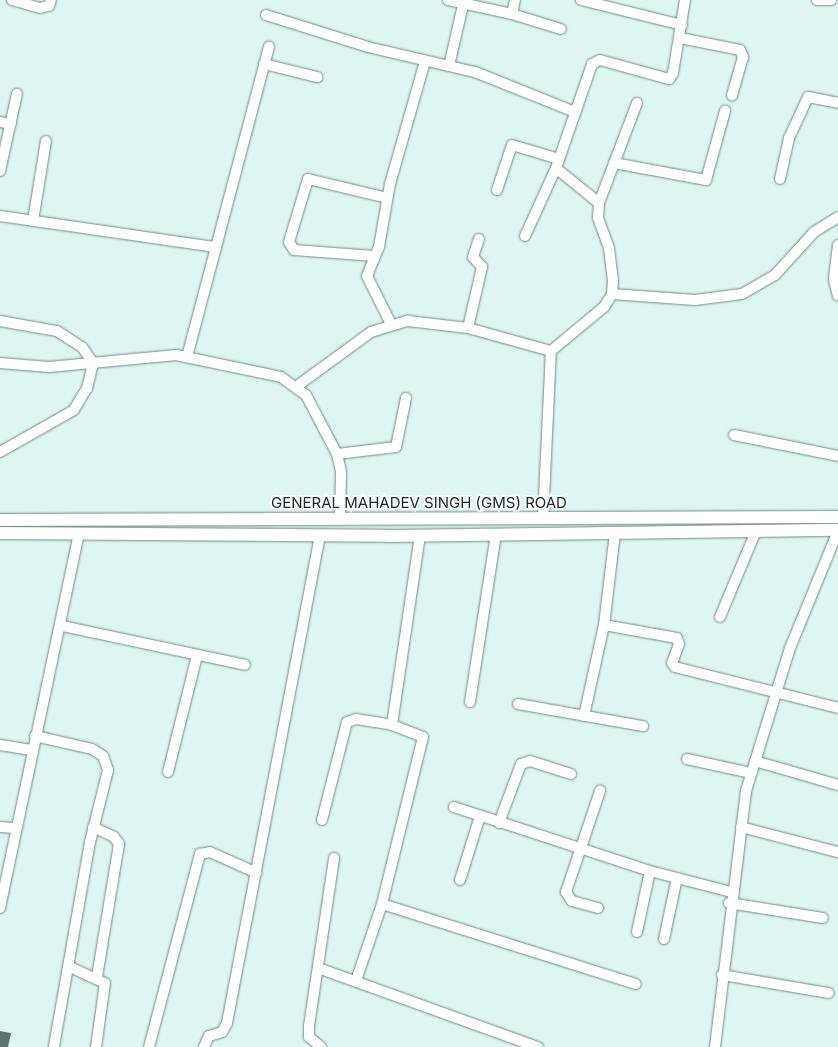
<!DOCTYPE html>
<html>
<head>
<meta charset="utf-8">
<style>
  body { margin:0 }
  #map { position:relative; width:838px; height:1047px; overflow:hidden; background:#def6f1; font-family:Inter,sans-serif }
  div>[style] { position:absolute }
  .building>* { inset:0; background:#5d736f }
  .roads { filter:drop-shadow(0 0 1px #748a86) drop-shadow(0 0 1px #748a86) }
  .minor>* { height:10px; margin:-5px; padding:0 5px; transform-origin:5px; border-radius:5px; background:#fff }
  .tertiary>* { height:12px; margin:-6px; padding:0 6px; transform-origin:6px; border-radius:6px; background:#fff }
  span { translate:-50% -50%; white-space:nowrap; text-align:center; line-height:1.15; -webkit-text-stroke:4px #f9fefd; paint-order:stroke }
  .street-label { font-size:15px; color:#1e2725 }
</style>
</head>
<body>
<div id="map">
  <div class="building">
    <i style="clip-path:polygon(0 1031px,11px 1033px,8px 1047px,0 1047px)"></i>
  </div>
  <div class="roads">
    <div class="minor">
      <i style="left:12px;top:0;width:29px;rotate:16deg"></i>
      <i style="left:40px;top:8px;width:9px;rotate:-13deg"></i>
      <i style="left:49px;top:6px;width:6px;rotate:-72deg"></i>
      <i style="left:448px;top:0;width:66px;rotate:12.3deg"></i>
      <i style="left:512px;top:14px;width:14px;rotate:-78deg"></i>
      <i style="left:581px;top:0;width:104px;rotate:13.9deg"></i>
      <i style="left:817px;top:0;width:14px"></i>
      <i style="left:512px;top:14px;width:51px;rotate:17deg"></i>
      <i style="left:266px;top:15px;width:107px;rotate:17.4deg"></i>
      <i style="left:368px;top:47px;width:110px;rotate:13.2deg"></i>
      <i style="left:475px;top:72px;width:108px;rotate:21.8deg"></i>
      <i style="left:680px;top:38px;width:61px;rotate:11.3deg"></i>
      <i style="left:740px;top:50px;width:8px;rotate:67deg"></i>
      <i style="left:743px;top:57px;width:40px;rotate:106deg"></i>
      <i style="left:264px;top:64px;width:55px;rotate:13.8deg"></i>
      <i style="left:449px;top:66px;width:63px;rotate:-77.1deg"></i>
      <i style="left:0;top:122px;width:11px;rotate:10deg"></i>
      <i style="left:614px;top:163px;width:94px;rotate:10.5deg"></i>
      <i style="left:706px;top:180px;width:72px;rotate:-74.6deg"></i>
      <i style="left:0;top:171px;width:79px;rotate:-77.6deg"></i>
      <i style="left:780px;top:179px;width:42px;rotate:-77.6deg"></i>
      <i style="left:789px;top:138px;width:45px;rotate:-65.1deg"></i>
      <i style="left:808px;top:97px;width:31px;rotate:11deg"></i>
      <i style="left:497px;top:190px;width:47px;rotate:-71.6deg"></i>
      <i style="left:512px;top:145px;width:49px;rotate:16.6deg"></i>
      <i style="left:599px;top:203px;width:107px;rotate:-69.2deg"></i>
      <i style="left:0;top:216px;width:218px;rotate:8.2deg"></i>
      <i style="left:33px;top:221px;width:81px;rotate:-80.8deg"></i>
      <i style="left:525px;top:236px;width:75px;rotate:-65.5deg"></i>
      <i style="left:556px;top:168px;width:110px;rotate:-70.9deg"></i>
      <i style="left:592px;top:64px;width:9px;rotate:-27deg"></i>
      <i style="left:600px;top:60px;width:72px;rotate:15.4deg"></i>
      <i style="left:669px;top:79px;width:7px;rotate:-56deg"></i>
      <i style="left:673px;top:73px;width:74px;rotate:-80.7deg"></i>
      <i style="left:838px;top:245px;width:35px;rotate:97deg"></i>
      <i style="left:834px;top:280px;width:16px;rotate:76deg"></i>
      <i style="left:374px;top:256px;width:80px;rotate:-175.7deg"></i>
      <i style="left:294px;top:250px;width:9px;rotate:-122deg"></i>
      <i style="left:289px;top:242px;width:66px;rotate:-73.2deg"></i>
      <i style="left:308px;top:179px;width:81px;rotate:13.5deg"></i>
      <i style="left:612px;top:294px;width:83px;rotate:4.1deg"></i>
      <i style="left:695px;top:300px;width:47px;rotate:-7.3deg"></i>
      <i style="left:742px;top:294px;width:38px;rotate:-30deg"></i>
      <i style="left:775px;top:275px;width:58px;rotate:-47.8deg"></i>
      <i style="left:814px;top:232px;width:28px;rotate:-32deg"></i>
      <i style="left:0;top:321px;width:58px;rotate:10deg"></i>
      <i style="left:57px;top:331px;width:30px;rotate:33deg"></i>
      <i style="left:82px;top:347px;width:19px;rotate:55deg"></i>
      <i style="left:93px;top:363px;width:26px;rotate:103deg"></i>
      <i style="left:87px;top:388px;width:26px;rotate:121deg"></i>
      <i style="left:74px;top:410px;width:85px;rotate:150.4deg"></i>
      <i style="left:391px;top:324px;width:54px;rotate:-116.6deg"></i>
      <i style="left:367px;top:276px;width:31px;rotate:-68deg"></i>
      <i style="left:379px;top:247px;width:64px;rotate:-80.1deg"></i>
      <i style="left:390px;top:184px;width:128px;rotate:-74.1deg"></i>
      <i style="left:468px;top:328px;width:63px;rotate:-77.1deg"></i>
      <i style="left:482px;top:267px;width:13px;rotate:-132deg"></i>
      <i style="left:473px;top:257px;width:19px;rotate:-72deg"></i>
      <i style="left:187px;top:357px;width:321px;rotate:-75.2deg"></i>
      <i style="left:0;top:363px;width:49px;rotate:4.7deg"></i>
      <i style="left:49px;top:367px;width:128px;rotate:-5.4deg"></i>
      <i style="left:176px;top:355px;width:107px;rotate:11.8deg"></i>
      <i style="left:281px;top:377px;width:31px;rotate:36deg"></i>
      <i style="left:306px;top:395px;width:67px;rotate:62.3deg"></i>
      <i style="left:337px;top:454px;width:18px;rotate:77deg"></i>
      <i style="left:341px;top:472px;width:46px;rotate:91.2deg"></i>
      <i style="left:297px;top:386px;width:92px;rotate:-36.1deg"></i>
      <i style="left:371px;top:332px;width:39px;rotate:-17deg"></i>
      <i style="left:408px;top:321px;width:60px;rotate:6.7deg"></i>
      <i style="left:468px;top:328px;width:86px;rotate:15.5deg"></i>
      <i style="left:734px;top:435px;width:106px;rotate:11.4deg"></i>
      <i style="left:337px;top:454px;width:59px;rotate:-6.8deg"></i>
      <i style="left:396px;top:447px;width:50px;rotate:-78.5deg"></i>
      <i style="left:543px;top:519px;width:168px;rotate:-87.3deg"></i>
      <i style="left:551px;top:351px;width:69px;rotate:-39.7deg"></i>
      <i style="left:604px;top:307px;width:15px;rotate:-58deg"></i>
      <i style="left:612px;top:294px;width:13px;rotate:-86deg"></i>
      <i style="left:613px;top:281px;width:33px;rotate:-97deg"></i>
      <i style="left:609px;top:248px;width:32px;rotate:-110deg"></i>
      <i style="left:598px;top:218px;width:15px;rotate:-86deg"></i>
      <i style="left:599px;top:203px;width:55px;rotate:-140.9deg"></i>
      <i style="left:720px;top:617px;width:93px;rotate:-67.3deg"></i>
      <i style="left:604px;top:625px;width:74px;rotate:10.1deg"></i>
      <i style="left:677px;top:638px;width:6px;rotate:72deg"></i>
      <i style="left:679px;top:644px;width:20px;rotate:110deg"></i>
      <i style="left:672px;top:663px;width:5px;rotate:53deg"></i>
      <i style="left:675px;top:667px;width:168px;rotate:14.1deg"></i>
      <i style="left:62px;top:626px;width:187px;rotate:12deg"></i>
      <i style="left:470px;top:702px;width:169px;rotate:-81.2deg"></i>
      <i style="left:518px;top:704px;width:127px;rotate:10deg"></i>
      <i style="left:584px;top:716px;width:93px;rotate:-77.6deg"></i>
      <i style="left:604px;top:625px;width:93px;rotate:-83.2deg"></i>
      <i style="left:392px;top:725px;width:191px;rotate:-81.6deg"></i>
      <i style="left:35px;top:736px;width:58px;rotate:12.8deg"></i>
      <i style="left:92px;top:749px;width:13px;rotate:32deg"></i>
      <i style="left:103px;top:756px;width:15px;rotate:70deg"></i>
      <i style="left:108px;top:770px;width:74px;rotate:104deg"></i>
      <i style="left:90px;top:842px;width:208px;rotate:100deg"></i>
      <i style="left:0;top:745px;width:32px;rotate:9deg"></i>
      <i style="left:687px;top:759px;width:66px;rotate:12.3deg"></i>
      <i style="left:755px;top:761px;width:86px;rotate:16.1deg"></i>
      <i style="left:168px;top:772px;width:120px;rotate:-76deg"></i>
      <i style="left:454px;top:807px;width:206px;rotate:18.1deg"></i>
      <i style="left:650px;top:871px;width:84px;rotate:14.5deg"></i>
      <i style="left:322px;top:820px;width:101px;rotate:-75.7deg"></i>
      <i style="left:347px;top:722px;width:9px;rotate:-18deg"></i>
      <i style="left:356px;top:719px;width:36px;rotate:9deg"></i>
      <i style="left:392px;top:725px;width:33px;rotate:21deg"></i>
      <i style="left:423px;top:737px;width:172px;rotate:103.8deg"></i>
      <i style="left:382px;top:904px;width:81px;rotate:108.7deg"></i>
      <i style="left:499px;top:823px;width:63px;rotate:-69.6deg"></i>
      <i style="left:521px;top:764px;width:9px;rotate:-18deg"></i>
      <i style="left:530px;top:761px;width:43px;rotate:17.6deg"></i>
      <i style="left:0;top:827px;width:16px;rotate:4deg"></i>
      <i style="left:93px;top:827px;width:23px;rotate:25deg"></i>
      <i style="left:114px;top:837px;width:9px;rotate:54deg"></i>
      <i style="left:119px;top:844px;width:135px;rotate:99.4deg"></i>
      <i style="left:741px;top:827px;width:100px;rotate:14.5deg"></i>
      <i style="left:460px;top:880px;width:67px;rotate:-72.6deg"></i>
      <i style="left:729px;top:903px;width:95px;rotate:9.1deg"></i>
      <i style="left:382px;top:904px;width:266px;rotate:17.5deg"></i>
      <i style="left:0;top:908px;width:382px;rotate:-78.1deg"></i>
      <i style="left:598px;top:908px;width:27px;rotate:-165deg"></i>
      <i style="left:572px;top:901px;width:11px;rotate:-124deg"></i>
      <i style="left:566px;top:892px;width:107px;rotate:-71.4deg"></i>
      <i style="left:637px;top:932px;width:62px;rotate:-78deg"></i>
      <i style="left:664px;top:939px;width:62px;rotate:-78deg"></i>
      <i style="left:70px;top:967px;width:38px;rotate:25deg"></i>
      <i style="left:105px;top:983px;width:65px;rotate:98deg"></i>
      <i style="left:318px;top:968px;width:234px;rotate:19.8deg"></i>
      <i style="left:722px;top:975px;width:108px;rotate:9.6deg"></i>
      <i style="left:149px;top:1047px;width:200px;rotate:-75.2deg"></i>
      <i style="left:200px;top:854px;width:10px;rotate:-11deg"></i>
      <i style="left:210px;top:852px;width:51px;rotate:24.1deg"></i>
      <i style="left:204px;top:1047px;width:12px;rotate:-66deg"></i>
      <i style="left:209px;top:1036px;width:14px;rotate:-17deg"></i>
      <i style="left:222px;top:1032px;width:10px;rotate:-61deg"></i>
      <i style="left:227px;top:1023px;width:496px;rotate:-79.2deg"></i>
      <i style="left:321px;top:1047px;width:16px;rotate:-140deg"></i>
      <i style="left:309px;top:1037px;width:11px;rotate:-90deg"></i>
      <i style="left:309px;top:1026px;width:170px;rotate:-81.5deg"></i>
      <i style="left:715px;top:1047px;width:258px;rotate:-83.1deg"></i>
      <i style="left:746px;top:791px;width:150px;rotate:-72.9deg"></i>
      <i style="left:790px;top:648px;width:126px;rotate:-67.7deg"></i>
    </div>
    <div class="tertiary">
      <i style="left:0;top:520px;width:838px;rotate:-0.21deg"></i>
      <i style="left:0;top:533px;width:390px;rotate:0.4deg"></i>
      <i style="left:390px;top:536px;width:448px;rotate:-0.8deg"></i>
    </div>
  </div>
  <div class="street-label">
    <span style="left:419px;top:503px">GENERAL MAHADEV SINGH (GMS) ROAD</span>
  </div>
</div>
</body>
</html>
